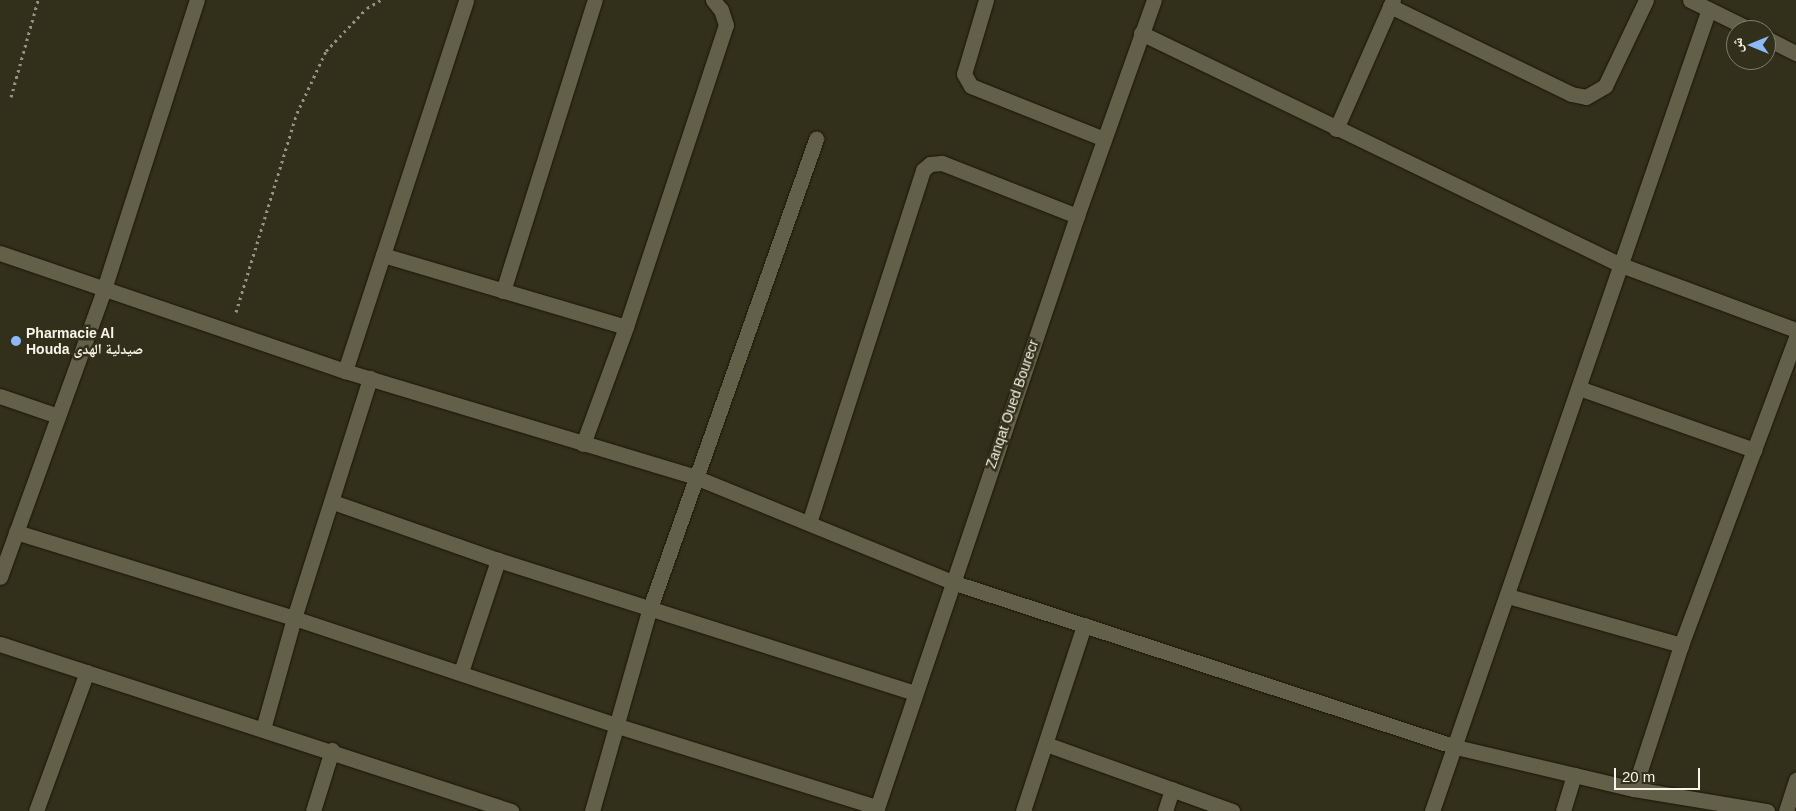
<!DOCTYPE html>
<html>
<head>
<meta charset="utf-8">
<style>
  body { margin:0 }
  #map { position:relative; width:1796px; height:811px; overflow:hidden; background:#322f1b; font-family:Helvetica,"Noto Naskh Arabic",sans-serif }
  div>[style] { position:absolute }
  .path>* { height:3px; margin-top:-1.5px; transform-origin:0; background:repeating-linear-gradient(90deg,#959383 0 2.5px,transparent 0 6.5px) }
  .roads { filter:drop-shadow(0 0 1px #1a1705) drop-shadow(0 0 1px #1a1705) }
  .minor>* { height:15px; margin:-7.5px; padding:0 7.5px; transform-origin:7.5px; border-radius:7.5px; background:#63604a }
  .dots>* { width:14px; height:14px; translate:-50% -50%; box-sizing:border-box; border:2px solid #322f1b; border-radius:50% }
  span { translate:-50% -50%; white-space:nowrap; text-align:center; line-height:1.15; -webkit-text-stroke:5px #322f1b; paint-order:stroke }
  .poi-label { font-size:14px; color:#f7f5e9; font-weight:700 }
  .left { translate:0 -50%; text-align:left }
  .street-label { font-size:14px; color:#f7f5e9 }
  .north { position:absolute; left:1726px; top:20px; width:50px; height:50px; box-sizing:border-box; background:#322f1b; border:1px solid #817e6d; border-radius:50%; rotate:270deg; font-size:14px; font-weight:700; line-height:20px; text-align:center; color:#f7f5e9 }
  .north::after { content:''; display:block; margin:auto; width:18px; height:22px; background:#8abafc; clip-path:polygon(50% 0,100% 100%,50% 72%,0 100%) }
  .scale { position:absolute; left:1614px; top:768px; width:86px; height:22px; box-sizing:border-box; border:2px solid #f7f5e9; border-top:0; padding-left:6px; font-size:15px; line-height:18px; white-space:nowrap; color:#f7f5e9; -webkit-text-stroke:4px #322f1b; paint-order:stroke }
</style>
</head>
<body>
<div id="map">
  <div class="path">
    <i style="left:11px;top:97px;width:101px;rotate:-74.4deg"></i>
    <i style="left:236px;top:312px;width:208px;rotate:-73deg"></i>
    <i style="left:297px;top:113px;width:68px;rotate:-64.9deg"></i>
    <i style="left:326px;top:51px;width:59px;rotate:-46.4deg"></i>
    <i style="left:367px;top:8px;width:16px;rotate:-30deg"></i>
  </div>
  <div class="roads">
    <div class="minor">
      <i style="left:986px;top:0;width:77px;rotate:106.6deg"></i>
      <i style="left:964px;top:74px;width:14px;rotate:60deg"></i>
      <i style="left:971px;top:86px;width:143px;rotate:21.7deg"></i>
      <i style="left:1690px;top:0;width:68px;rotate:26.2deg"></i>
      <i style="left:1390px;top:6px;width:201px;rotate:25.9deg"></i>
      <i style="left:1571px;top:94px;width:15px;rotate:11deg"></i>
      <i style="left:1586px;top:97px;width:22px;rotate:-30deg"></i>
      <i style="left:1605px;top:86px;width:95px;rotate:-64.5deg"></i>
      <i style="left:1141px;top:33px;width:533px;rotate:25.8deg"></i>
      <i style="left:1621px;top:265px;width:187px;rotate:20.4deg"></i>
      <i style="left:1766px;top:38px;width:34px;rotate:27deg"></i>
      <i style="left:1336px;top:129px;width:141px;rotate:-66.2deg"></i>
      <i style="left:0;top:253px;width:365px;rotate:18.9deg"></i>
      <i style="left:345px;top:371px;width:366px;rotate:16.8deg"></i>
      <i style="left:695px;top:477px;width:278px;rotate:22.2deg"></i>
      <i style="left:952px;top:582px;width:530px;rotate:18.13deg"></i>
      <i style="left:1456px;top:747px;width:183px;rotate:13.3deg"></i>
      <i style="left:1634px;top:789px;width:135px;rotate:9.4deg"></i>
      <i style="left:383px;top:255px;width:253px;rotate:16.5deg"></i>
      <i style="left:503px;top:291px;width:305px;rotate:-72.5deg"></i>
      <i style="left:345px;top:371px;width:390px;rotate:-71.9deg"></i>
      <i style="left:1579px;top:388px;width:186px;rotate:19.5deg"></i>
      <i style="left:0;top:396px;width:61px;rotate:19deg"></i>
      <i style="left:583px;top:444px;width:125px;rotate:-69.8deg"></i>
      <i style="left:626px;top:327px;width:318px;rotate:-71.7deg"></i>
      <i style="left:726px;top:25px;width:16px;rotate:-108deg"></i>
      <i style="left:721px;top:10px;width:13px;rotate:-129deg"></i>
      <i style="left:333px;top:502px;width:175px;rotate:19.4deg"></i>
      <i style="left:498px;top:560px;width:437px;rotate:17.7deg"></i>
      <i style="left:809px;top:523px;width:371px;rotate:-72.1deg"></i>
      <i style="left:923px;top:170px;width:9px;rotate:-41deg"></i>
      <i style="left:930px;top:164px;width:12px;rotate:-5deg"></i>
      <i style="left:942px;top:163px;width:145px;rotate:21.4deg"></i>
      <i style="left:16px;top:532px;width:291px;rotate:17.2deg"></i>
      <i style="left:294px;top:618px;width:342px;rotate:18.4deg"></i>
      <i style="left:618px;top:726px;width:271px;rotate:17.4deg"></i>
      <i style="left:0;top:577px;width:306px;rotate:-70.1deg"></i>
      <i style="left:104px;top:289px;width:304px;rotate:-72.2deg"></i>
      <i style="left:1508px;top:596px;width:180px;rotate:15.8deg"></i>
      <i style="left:0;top:644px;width:538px;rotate:18.1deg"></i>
      <i style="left:461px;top:672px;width:118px;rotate:-71.7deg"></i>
      <i style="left:263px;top:729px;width:115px;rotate:-74.4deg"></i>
      <i style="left:294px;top:618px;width:252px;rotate:-72.4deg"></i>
      <i style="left:1046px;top:744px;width:198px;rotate:19.8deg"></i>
      <i style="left:1634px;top:789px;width:151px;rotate:-71.9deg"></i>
      <i style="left:1681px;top:645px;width:329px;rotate:-69.5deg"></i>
      <i style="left:36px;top:811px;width:148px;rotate:-69.9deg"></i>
      <i style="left:313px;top:811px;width:64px;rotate:-72.7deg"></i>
      <i style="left:592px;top:811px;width:211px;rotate:-74.1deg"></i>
      <i style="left:650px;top:608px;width:498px;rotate:-70.5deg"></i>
      <i style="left:876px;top:811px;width:628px;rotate:-71.33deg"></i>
      <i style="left:1077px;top:216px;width:229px;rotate:-70.4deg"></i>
      <i style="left:1023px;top:811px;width:196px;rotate:-71.8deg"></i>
      <i style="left:1165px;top:811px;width:23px;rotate:-72deg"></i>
      <i style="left:1432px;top:811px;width:848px;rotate:-70.95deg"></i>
      <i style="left:1563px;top:811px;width:38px;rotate:-73deg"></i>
      <i style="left:1786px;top:811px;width:33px;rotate:-72deg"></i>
    </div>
  </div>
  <div class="dots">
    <i style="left:16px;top:341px;background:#8abafc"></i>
  </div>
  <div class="poi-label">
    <span class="left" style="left:26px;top:341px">Pharmacie Al<br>Houda صيدلية الهدى</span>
  </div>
  <div class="street-label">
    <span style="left:1012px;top:404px;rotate:-71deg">Zanqat Oued Bourecr</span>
  </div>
  <div class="north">ش</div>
  <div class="scale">20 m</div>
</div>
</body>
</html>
